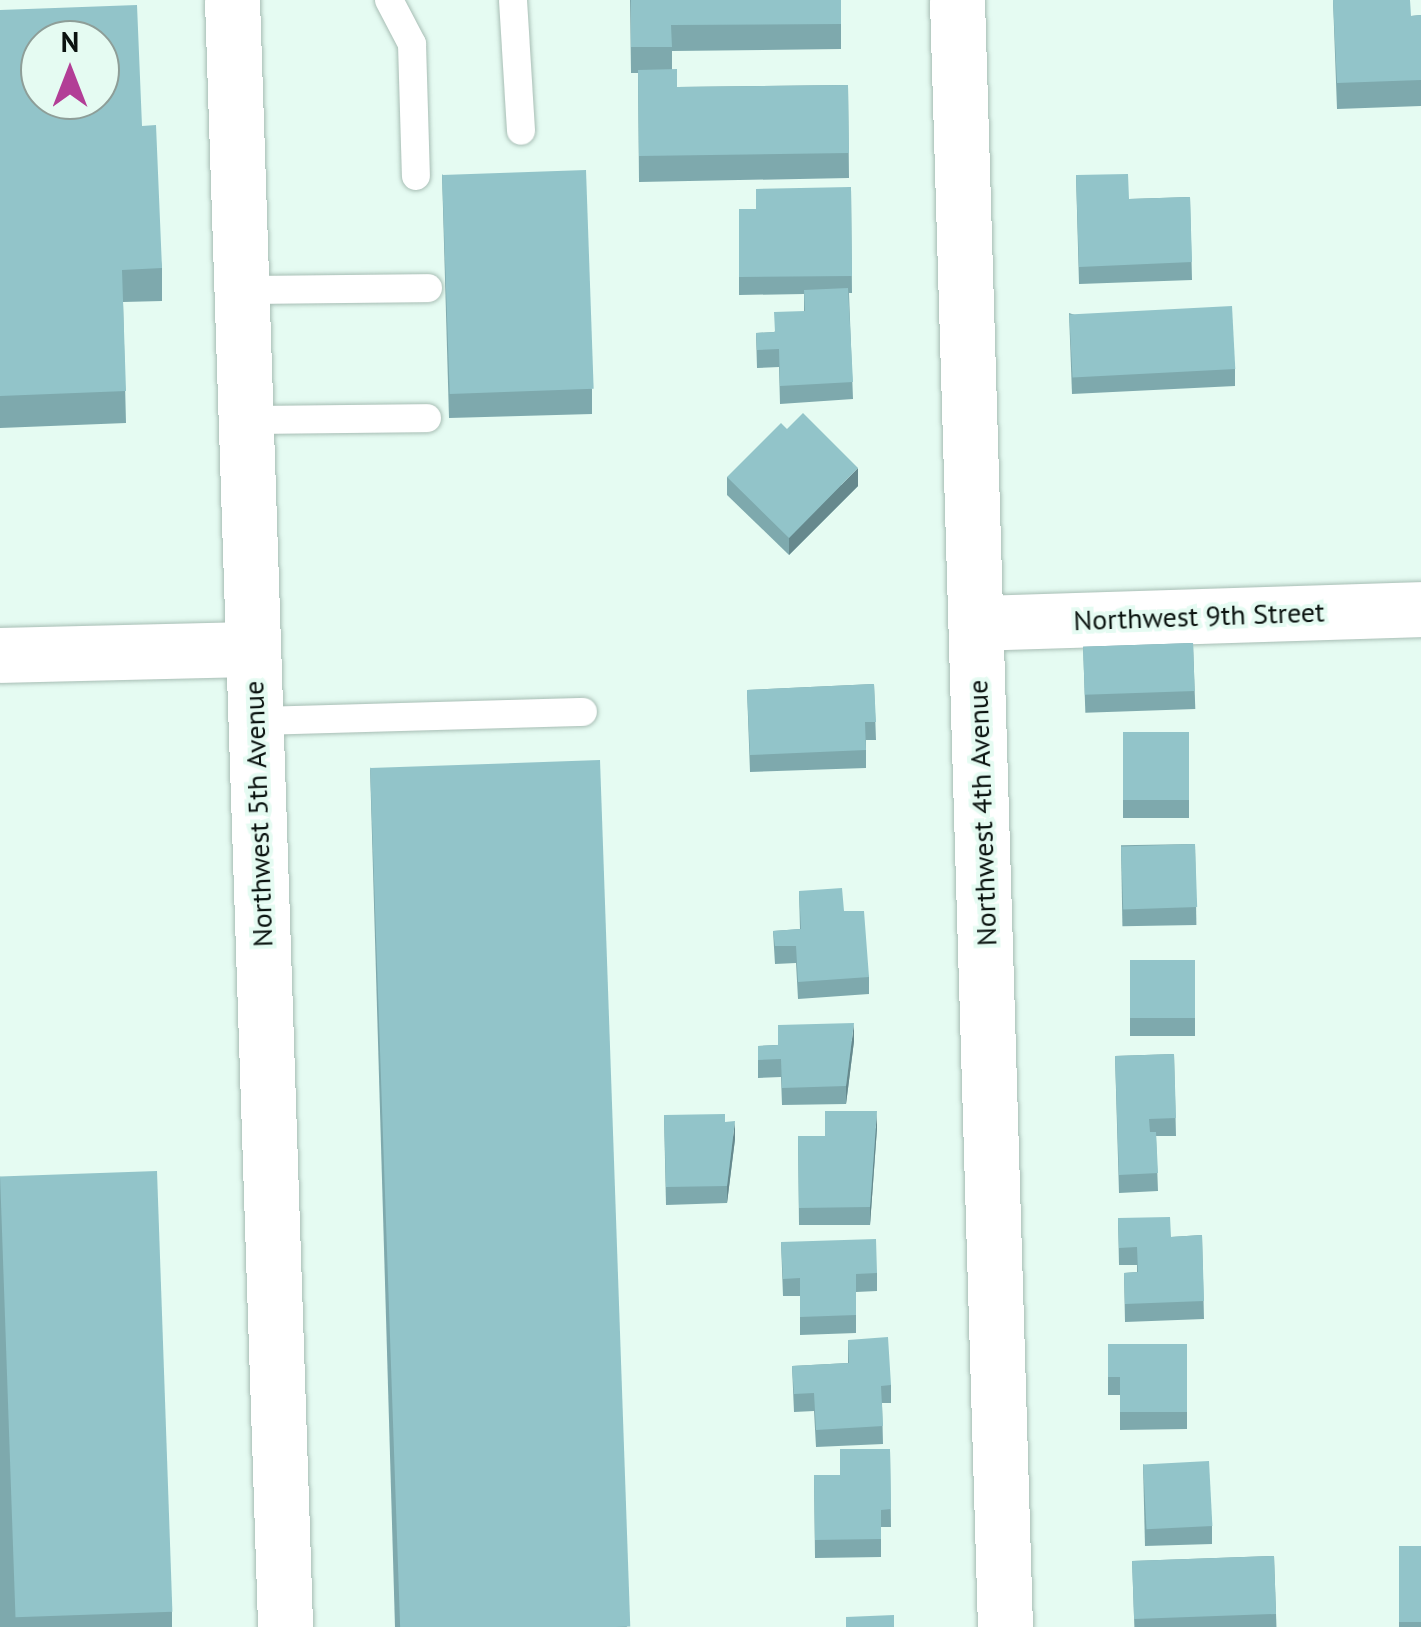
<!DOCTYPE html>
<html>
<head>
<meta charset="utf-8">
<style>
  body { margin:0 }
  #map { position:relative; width:1421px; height:1627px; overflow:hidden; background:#e5fbf2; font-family:"PT Sans",sans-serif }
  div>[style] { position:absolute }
  .roads { filter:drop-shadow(0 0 2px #a7bdb4) drop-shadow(0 0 2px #a7bdb4) }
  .service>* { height:28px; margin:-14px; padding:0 14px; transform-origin:14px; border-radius:14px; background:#fff }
  .minor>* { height:55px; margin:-27.5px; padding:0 27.5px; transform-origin:27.5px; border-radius:27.5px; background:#fff }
  .wall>* { inset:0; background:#7ea9ad; transform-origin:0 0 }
  .shaded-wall>* { inset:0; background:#66898d }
  .building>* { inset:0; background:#92c4c9; transform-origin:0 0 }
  span { translate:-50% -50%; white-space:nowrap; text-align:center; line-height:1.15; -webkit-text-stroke:8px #e5fbf2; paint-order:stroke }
  .street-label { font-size:28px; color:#0b1310 }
  .north { position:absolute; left:20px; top:20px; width:100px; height:100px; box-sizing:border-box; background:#e5fbf2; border:2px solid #8e9e98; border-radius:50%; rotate:0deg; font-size:28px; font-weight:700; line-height:40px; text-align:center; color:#0b1310 }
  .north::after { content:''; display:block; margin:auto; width:35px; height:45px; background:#b23e96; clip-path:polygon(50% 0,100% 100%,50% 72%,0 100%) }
</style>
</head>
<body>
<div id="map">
  <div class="roads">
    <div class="service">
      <i style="left:389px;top:0;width:50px;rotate:62.4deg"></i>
      <i style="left:412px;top:44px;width:132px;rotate:88.3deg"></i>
      <i style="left:513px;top:0;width:131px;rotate:86.5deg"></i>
      <i style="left:240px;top:290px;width:188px;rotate:-0.6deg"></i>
      <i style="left:244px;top:420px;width:183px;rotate:-0.6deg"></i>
      <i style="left:255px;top:721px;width:328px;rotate:-1.6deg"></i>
    </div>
    <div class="minor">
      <i style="left:232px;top:0;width:1628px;rotate:88.13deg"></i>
      <i style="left:957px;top:0;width:1628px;rotate:88.31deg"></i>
      <i style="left:976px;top:623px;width:445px;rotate:-1.8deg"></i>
      <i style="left:0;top:655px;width:253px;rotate:-1.4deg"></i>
    </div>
  </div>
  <div class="wall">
    <i style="clip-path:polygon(630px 0,841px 0,841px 49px,672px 51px,672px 70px,677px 87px,848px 85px,849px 178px,639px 182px,638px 73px,631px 73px)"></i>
    <i style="clip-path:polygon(1333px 0,1411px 16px,1421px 15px,1421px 106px,1337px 109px)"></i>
    <i style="clip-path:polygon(0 10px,142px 126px,162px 268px,162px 301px,123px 302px,126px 423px,0 428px)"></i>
    <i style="clip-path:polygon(442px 174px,592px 389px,592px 414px,449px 418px)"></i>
    <i style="clip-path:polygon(1076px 175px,1129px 199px,1190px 197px,1192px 280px,1079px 284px)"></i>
    <i style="clip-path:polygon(851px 187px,852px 293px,849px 293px,853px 399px,780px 404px,779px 367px,757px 368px,756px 333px,774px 332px,804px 312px,804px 294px,739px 295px,739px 209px,756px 209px)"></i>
    <i style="clip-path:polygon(1069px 313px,1235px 369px,1235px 386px,1072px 394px)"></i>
    <i style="clip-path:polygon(727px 477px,858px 486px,789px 555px,727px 495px)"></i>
    <i style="left:1193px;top:643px;width:66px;height:110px;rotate:88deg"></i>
    <i style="clip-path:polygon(874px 684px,876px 740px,866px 740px,866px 768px,750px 772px,747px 690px)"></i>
    <i style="left:1189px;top:732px;width:86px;height:66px;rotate:90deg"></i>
    <i style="clip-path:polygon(370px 767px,627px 1627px,395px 1627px)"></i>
    <i style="left:1195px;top:844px;width:81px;height:74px;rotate:89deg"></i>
    <i style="clip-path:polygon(799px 891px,844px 911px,869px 977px,869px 994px,798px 999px,796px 963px,775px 964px,773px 931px,800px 929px)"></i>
    <i style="left:1195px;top:960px;width:76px;height:65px;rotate:90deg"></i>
    <i style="clip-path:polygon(854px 1041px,846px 1104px,782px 1105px,781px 1077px,758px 1078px,758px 1046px)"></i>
    <i style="clip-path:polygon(1174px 1054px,1176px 1136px,1156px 1136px,1158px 1191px,1119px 1193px,1115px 1056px)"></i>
    <i style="clip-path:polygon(664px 1115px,735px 1139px,727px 1203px,666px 1205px)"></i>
    <i style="clip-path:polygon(877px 1128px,870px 1225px,799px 1225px,798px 1136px,825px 1136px)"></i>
    <i style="clip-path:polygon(0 1176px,172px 1612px,172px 1627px,0 1627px)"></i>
    <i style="clip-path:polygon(1118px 1218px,1171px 1237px,1202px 1235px,1204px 1319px,1125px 1322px,1124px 1273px,1137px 1272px,1137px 1265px,1119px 1265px)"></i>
    <i style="clip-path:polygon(781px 1242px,877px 1273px,877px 1291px,856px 1292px,856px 1333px,800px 1335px,800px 1296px,783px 1296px)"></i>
    <i style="clip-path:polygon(848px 1340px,891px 1385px,891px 1403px,882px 1403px,883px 1444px,816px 1447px,814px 1411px,794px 1412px,792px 1366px,848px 1363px)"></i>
    <i style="clip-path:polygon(1108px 1344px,1187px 1344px,1187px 1429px,1120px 1430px,1120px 1395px,1108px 1395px)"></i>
    <i style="clip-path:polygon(890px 1449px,891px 1527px,881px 1527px,881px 1557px,815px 1558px,814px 1475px,840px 1475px)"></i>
    <i style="clip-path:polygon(1143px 1464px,1212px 1526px,1212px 1544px,1145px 1546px)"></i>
    <i style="left:1421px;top:1546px;width:81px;height:22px;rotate:90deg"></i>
    <i style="left:1274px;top:1556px;width:71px;height:142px;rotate:88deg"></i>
  </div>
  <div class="shaded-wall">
    <i style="clip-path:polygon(858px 468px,858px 486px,789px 555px,789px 538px)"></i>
    <i style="clip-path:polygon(854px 1023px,854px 1041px,846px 1104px,846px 1086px)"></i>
    <i style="clip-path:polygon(877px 1111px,877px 1128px,870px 1225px,870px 1207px)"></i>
    <i style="clip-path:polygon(735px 1121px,735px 1139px,727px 1203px,727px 1186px)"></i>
  </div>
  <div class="building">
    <i style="clip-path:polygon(631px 0,841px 0,841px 24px,671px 25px,672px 47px,631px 47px)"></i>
    <i style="clip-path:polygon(1333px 0,1410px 0,1411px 16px,1421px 15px,1421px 80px,1337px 83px)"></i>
    <i style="clip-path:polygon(evenodd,137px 5px,142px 126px,156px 125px,162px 268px,122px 270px,126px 391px,0 396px,0 10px,137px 5px,40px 40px,100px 40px,100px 100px,40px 100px,40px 40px)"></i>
    <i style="clip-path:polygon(677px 69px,677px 87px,848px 85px,849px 153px,639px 156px,638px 70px)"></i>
    <i style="left:586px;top:170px;width:219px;height:144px;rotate:88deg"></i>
    <i style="clip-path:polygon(1128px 174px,1129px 199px,1190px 197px,1192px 262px,1079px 267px,1076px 175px)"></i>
    <i style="clip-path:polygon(851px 187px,852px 276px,739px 277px,739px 209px,756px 209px,756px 189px)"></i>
    <i style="clip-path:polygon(848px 288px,853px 382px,780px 386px,779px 349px,757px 350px,756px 333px,775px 332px,774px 312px,805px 311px,804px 290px)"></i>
    <i style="left:1232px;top:306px;width:63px;height:163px;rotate:87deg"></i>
    <i style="clip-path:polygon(803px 413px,858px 468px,789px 538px,727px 477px,781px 423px,787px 429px)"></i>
    <i style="left:1193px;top:643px;width:48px;height:110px;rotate:88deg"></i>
    <i style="clip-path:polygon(874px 684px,876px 722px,865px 722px,866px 750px,750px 755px,747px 690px)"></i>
    <i style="left:1189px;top:732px;width:68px;height:66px;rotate:90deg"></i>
    <i style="left:600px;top:760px;width:867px;height:230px;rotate:88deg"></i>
    <i style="left:1195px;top:844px;width:63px;height:74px;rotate:88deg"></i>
    <i style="clip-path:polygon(842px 888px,844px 911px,864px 911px,869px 977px,798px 982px,796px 946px,775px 946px,773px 931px,801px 929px,799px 891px)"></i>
    <i style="left:1195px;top:960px;width:58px;height:65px;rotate:90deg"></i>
    <i style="clip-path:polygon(854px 1023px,846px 1086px,782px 1088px,781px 1059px,758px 1060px,758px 1046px,778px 1045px,778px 1025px)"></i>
    <i style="clip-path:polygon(1174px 1054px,1176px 1118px,1149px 1119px,1150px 1132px,1156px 1132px,1158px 1173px,1119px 1175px,1115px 1056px)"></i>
    <i style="clip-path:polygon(825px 1111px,877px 1111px,870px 1207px,799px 1208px,798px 1136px,825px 1136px)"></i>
    <i style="clip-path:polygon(725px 1114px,725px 1122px,735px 1121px,727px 1186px,666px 1187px,664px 1115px)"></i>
    <i style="left:157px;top:1171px;width:441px;height:157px;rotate:88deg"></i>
    <i style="clip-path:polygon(1170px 1217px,1171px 1237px,1202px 1235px,1204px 1301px,1125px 1304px,1124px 1273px,1138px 1272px,1137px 1247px,1119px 1248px,1118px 1218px)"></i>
    <i style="clip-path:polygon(876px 1239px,877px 1273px,856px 1274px,856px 1315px,800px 1317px,800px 1278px,783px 1279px,781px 1242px)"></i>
    <i style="clip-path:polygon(888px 1337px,891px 1385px,881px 1386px,883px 1426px,816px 1430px,814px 1393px,794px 1394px,792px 1366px,849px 1363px,848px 1340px)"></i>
    <i style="clip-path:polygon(1108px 1344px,1187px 1344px,1187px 1412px,1120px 1412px,1120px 1377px,1108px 1377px)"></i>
    <i style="clip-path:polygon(840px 1449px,890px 1449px,891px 1509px,881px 1510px,881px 1539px,815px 1540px,814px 1475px,840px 1475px)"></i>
    <i style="left:1209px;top:1461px;width:65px;height:66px;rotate:87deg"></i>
    <i style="left:1421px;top:1546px;width:76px;height:22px;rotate:90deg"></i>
    <i style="left:1274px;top:1556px;width:58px;height:142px;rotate:88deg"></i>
    <i style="clip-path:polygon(894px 1615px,894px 1627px,846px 1627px,846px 1617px)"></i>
  </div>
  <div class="street-label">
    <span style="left:1199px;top:616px;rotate:-2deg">Northwest 9th Street</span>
    <span style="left:982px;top:813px;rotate:-92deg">Northwest 4th Avenue</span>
    <span style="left:258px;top:814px;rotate:-92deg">Northwest 5th Avenue</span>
  </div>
  <div class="north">N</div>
</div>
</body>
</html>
